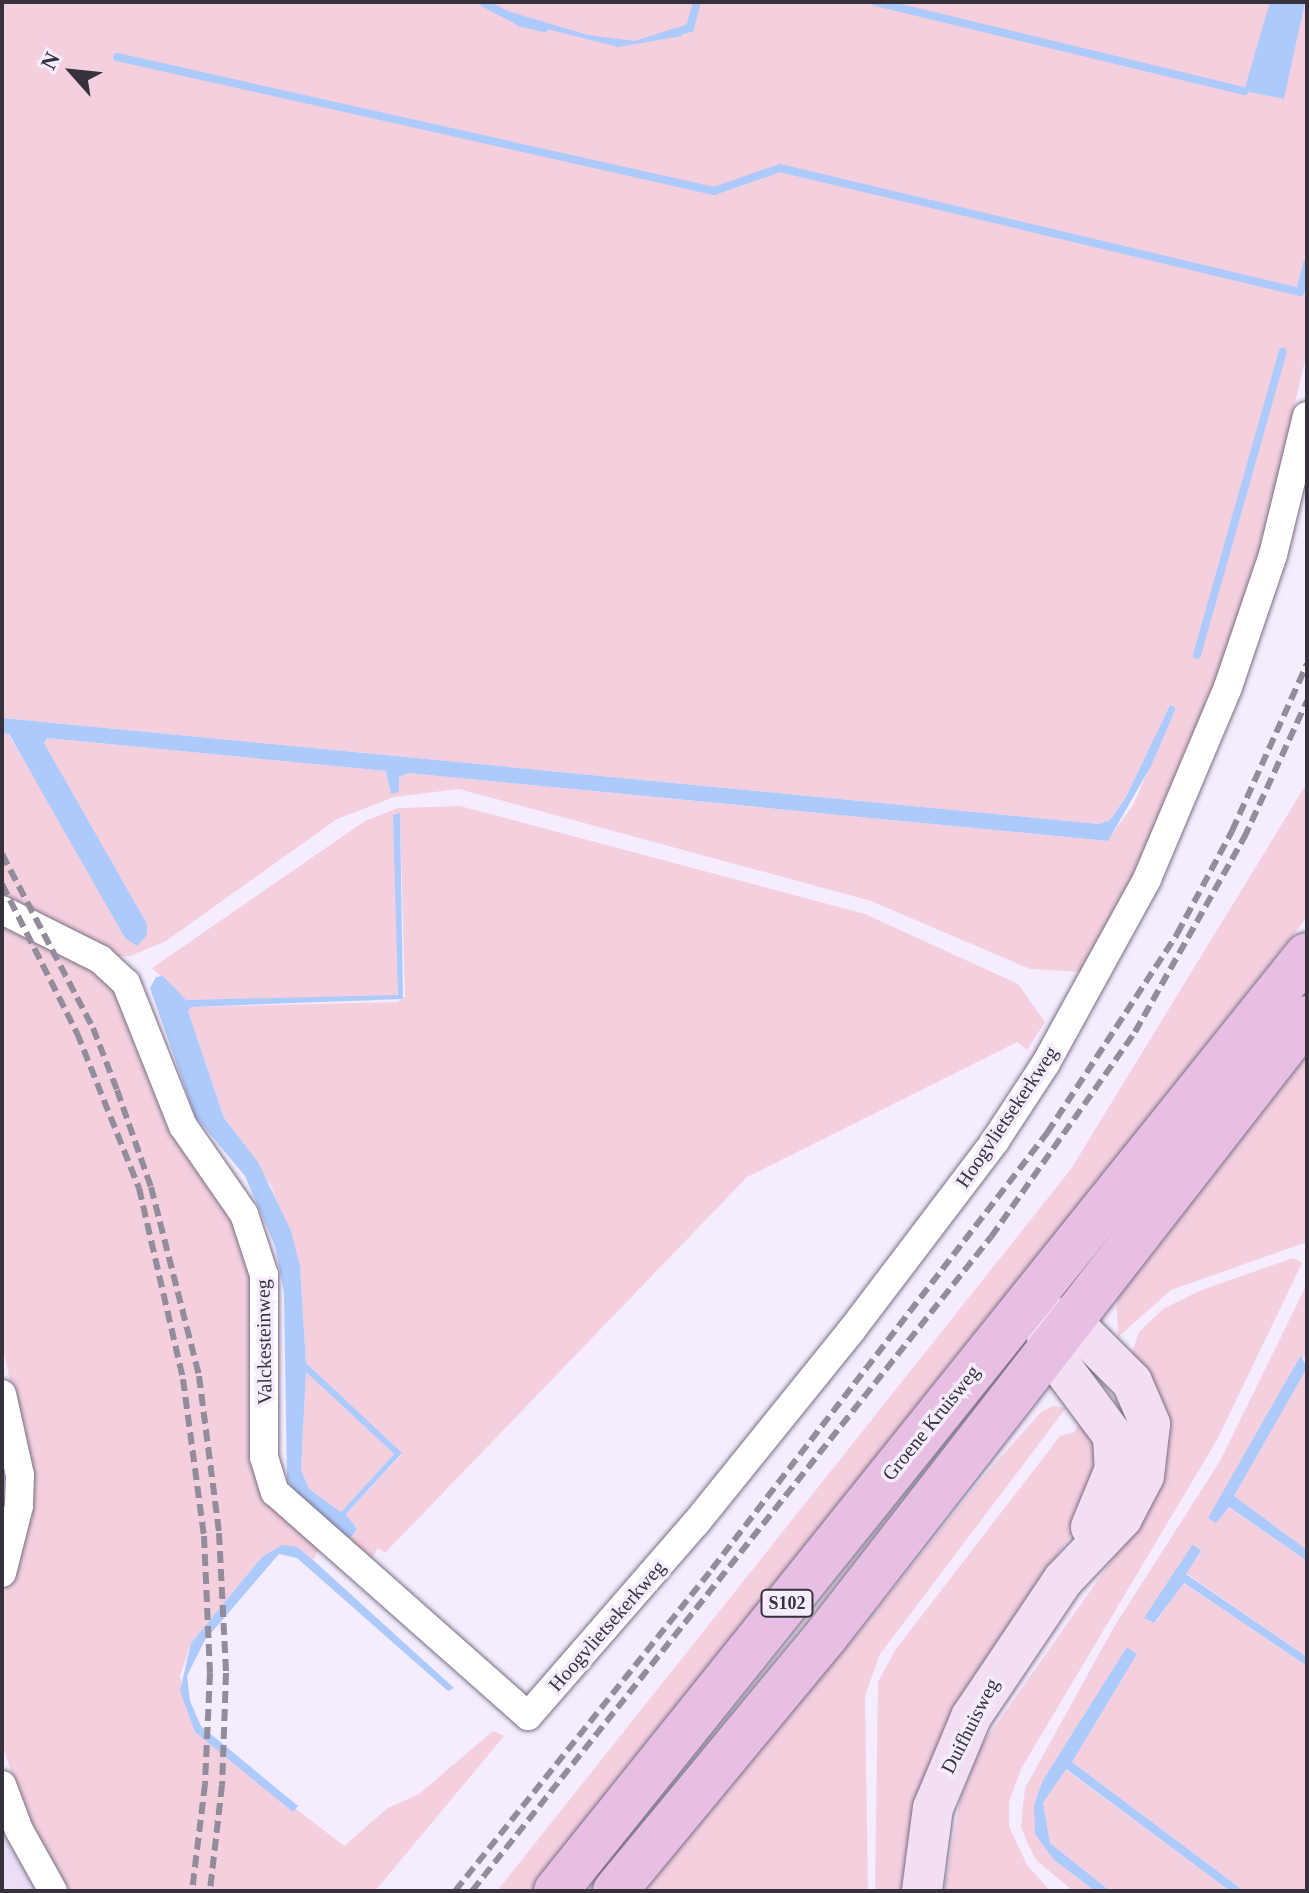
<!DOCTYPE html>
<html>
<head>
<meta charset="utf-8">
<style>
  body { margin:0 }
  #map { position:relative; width:1309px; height:1893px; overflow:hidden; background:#f5ecfe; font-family:"Times New Roman",serif }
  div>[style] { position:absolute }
  .built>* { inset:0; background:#eadff7 }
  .green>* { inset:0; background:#f4d0df }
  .water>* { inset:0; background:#adcafd }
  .stream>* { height:8px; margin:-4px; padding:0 4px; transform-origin:4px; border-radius:4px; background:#adcafd }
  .roads { filter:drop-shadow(0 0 2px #786e83) drop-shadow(0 0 2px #786e83) }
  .street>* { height:28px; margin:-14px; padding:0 14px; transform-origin:14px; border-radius:14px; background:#fff }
  .secondary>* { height:40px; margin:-20px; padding:0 20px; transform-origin:20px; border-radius:20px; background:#f3dff2 }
  .primary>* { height:44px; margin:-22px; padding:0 22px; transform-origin:22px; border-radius:22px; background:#e7bfe4 }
  .rail>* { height:6px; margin-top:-3px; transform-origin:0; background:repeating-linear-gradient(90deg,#938c9a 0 12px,transparent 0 18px) }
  span { translate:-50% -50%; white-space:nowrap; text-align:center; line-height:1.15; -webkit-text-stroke:7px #f5ecfe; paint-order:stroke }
  .shield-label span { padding:2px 6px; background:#f5ecfe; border:2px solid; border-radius:6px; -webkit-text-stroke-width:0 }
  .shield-label { font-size:18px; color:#36313a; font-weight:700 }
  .street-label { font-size:20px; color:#36313a }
  .frame { position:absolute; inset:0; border:4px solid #36313a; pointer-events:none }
  .north { position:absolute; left:32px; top:32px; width:80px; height:80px; -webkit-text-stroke:6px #f5ecfe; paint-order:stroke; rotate:297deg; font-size:22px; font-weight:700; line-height:32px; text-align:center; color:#36313a }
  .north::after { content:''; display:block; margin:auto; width:28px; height:36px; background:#36313a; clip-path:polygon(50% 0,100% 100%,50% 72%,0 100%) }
</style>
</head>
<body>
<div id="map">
  <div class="built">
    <i style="clip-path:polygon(2px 1815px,43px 1891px,2px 1891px)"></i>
  </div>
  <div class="green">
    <i style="clip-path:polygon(2px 2px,1307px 2px,1307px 352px,1256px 568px,1207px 705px,1143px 856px,1085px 972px,1030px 969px,871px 901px,459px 789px,394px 797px,337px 819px,166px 941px,130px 956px,117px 956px,2px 900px,2px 733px,8px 734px,136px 945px,147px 935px,44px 743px,47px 738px,386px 771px,391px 793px,399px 777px,408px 773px,1107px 841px,1133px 805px,1176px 708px,1170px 705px,1126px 797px,1110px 820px,1099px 824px,2px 718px)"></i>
    <i style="clip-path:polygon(1307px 783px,1307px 917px,536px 1891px,497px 1891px,1071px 1169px)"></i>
    <i style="clip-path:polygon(460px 806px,865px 914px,1018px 984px,1045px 1022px,1027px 1050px,1017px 1042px,747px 1177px,385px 1553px,378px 1548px,372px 1558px,349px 1539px,357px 1529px,346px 1514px,401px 1455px,306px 1363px,300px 1266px,271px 1186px,224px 1118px,188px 1011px,190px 1007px,397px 1002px,405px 997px,400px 814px,393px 816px,401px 988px,395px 997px,186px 1000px,152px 968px,365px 821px,398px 808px)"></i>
    <i style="clip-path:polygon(2px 921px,74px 954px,112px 983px,220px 1193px,250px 1256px,255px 1441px,320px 1548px,313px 1560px,297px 1547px,262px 1557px,191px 1643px,180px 1676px,194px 1730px,344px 1846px,388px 1808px,419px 1794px,493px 1731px,504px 1736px,375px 1891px,65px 1891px,27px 1822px,2px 1743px,2px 1599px,18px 1554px,31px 1486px,2px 1342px)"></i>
    <i style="clip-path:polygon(1307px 1043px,1307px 1242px,1171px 1290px,1118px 1337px,1116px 1289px)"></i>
    <i style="clip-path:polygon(1293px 1258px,1302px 1263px,1218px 1438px,1021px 1769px,1009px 1802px,1009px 1826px,1027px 1865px,1050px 1891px,944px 1891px,960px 1800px,982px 1745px,1145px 1513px,1131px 1356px,1139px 1332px,1163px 1309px,1199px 1291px)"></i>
    <i style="clip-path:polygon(1307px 1284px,1307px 1359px,1300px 1356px,1265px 1422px,1228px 1507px,1307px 1561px,1307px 1657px,1186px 1573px,1201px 1552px,1194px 1544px,1155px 1623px,1183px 1583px,1307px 1666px,1307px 1891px,1244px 1891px,1072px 1762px,1137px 1654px,1127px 1648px,1043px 1780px,1034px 1805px,1054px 1860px,1095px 1891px,1073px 1891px,1036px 1860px,1029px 1846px,1021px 1827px,1025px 1788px,1114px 1627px,1220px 1461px)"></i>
    <i style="clip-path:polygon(1307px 1368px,1307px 1550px,1233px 1496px)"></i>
    <i style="clip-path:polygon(306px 1372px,394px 1454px,341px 1512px,309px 1489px,301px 1470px)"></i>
    <i style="clip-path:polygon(1053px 1406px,1066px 1408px,880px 1654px,865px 1696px,868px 1891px,641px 1891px,820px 1668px,855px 1637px,984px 1476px,1041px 1412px)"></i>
    <i style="clip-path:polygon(1084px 1417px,1101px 1444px,1086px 1513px,992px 1650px,938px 1743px,909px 1834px,902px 1891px,875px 1891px,878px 1682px,896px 1649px,1060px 1436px,1074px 1432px)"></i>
    <i style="clip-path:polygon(1065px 1769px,1230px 1891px,1110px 1891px,1050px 1843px,1043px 1803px)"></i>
  </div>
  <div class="water">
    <i style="clip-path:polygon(477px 2px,588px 35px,635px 41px,675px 28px,682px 36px,618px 47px,535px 26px)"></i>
    <i style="clip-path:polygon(1270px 2px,1305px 2px,1284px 99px,1244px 91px)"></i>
    <i style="clip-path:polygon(1170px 705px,1176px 708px,1151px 766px,1108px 841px,408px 773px,399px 777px,399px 792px,391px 794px,386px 771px,47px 738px,44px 743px,147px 924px,147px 935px,137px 946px,125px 938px,9px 734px,2px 733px,2px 718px,1099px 824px,1110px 820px,1126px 797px)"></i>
    <i style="clip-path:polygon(evenodd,400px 813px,403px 999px,191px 1007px,188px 1011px,224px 1118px,258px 1162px,291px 1231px,300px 1266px,306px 1363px,402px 1453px,346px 1514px,357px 1529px,349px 1539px,295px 1493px,287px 1479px,284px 1292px,275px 1246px,245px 1176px,195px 1116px,150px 988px,156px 977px,163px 976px,186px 1000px,398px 995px,393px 815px,400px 813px,306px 1372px,394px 1454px,341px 1512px,309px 1489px,301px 1470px,306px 1372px)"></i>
    <i style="clip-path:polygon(1301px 1355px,1307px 1368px,1234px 1496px,1307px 1550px,1307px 1561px,1229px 1507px,1216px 1523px,1208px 1518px)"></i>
    <i style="clip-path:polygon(1193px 1544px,1201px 1551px,1186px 1574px,1307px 1657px,1307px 1666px,1184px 1583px,1154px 1623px,1144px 1618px)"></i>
    <i style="clip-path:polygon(282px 1545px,297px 1547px,313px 1560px,454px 1688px,448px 1691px,297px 1558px,279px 1554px,205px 1640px,187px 1676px,190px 1701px,201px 1726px,298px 1806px,293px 1812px,195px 1732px,180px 1691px,191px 1643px,262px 1557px)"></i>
    <i style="clip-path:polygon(1127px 1647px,1137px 1654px,1072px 1762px,1244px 1891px,1230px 1891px,1066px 1769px,1043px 1803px,1050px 1843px,1110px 1891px,1095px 1891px,1054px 1860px,1035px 1834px,1034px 1805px,1043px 1780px)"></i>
  </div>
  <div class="stream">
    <i style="left:482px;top:2px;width:45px;rotate:27.7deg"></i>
    <i style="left:522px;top:23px;width:23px;rotate:13deg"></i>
    <i style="left:876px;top:2px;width:379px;rotate:13.6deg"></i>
    <i style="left:670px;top:34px;width:21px;rotate:-17deg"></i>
    <i style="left:690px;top:28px;width:27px;rotate:-75deg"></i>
    <i style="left:117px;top:57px;width:612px;rotate:12.65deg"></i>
    <i style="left:714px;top:191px;width:70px;rotate:-19.2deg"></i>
    <i style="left:780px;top:168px;width:535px;rotate:13.41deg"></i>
    <i style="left:1300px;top:292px;width:29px;rotate:-76deg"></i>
    <i style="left:1197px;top:655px;width:315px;rotate:-74.2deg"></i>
  </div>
  <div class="roads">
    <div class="street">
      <i style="left:2px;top:910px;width:110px;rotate:26.6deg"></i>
      <i style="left:100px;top:959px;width:35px;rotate:43deg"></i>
      <i style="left:126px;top:983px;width:154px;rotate:68.3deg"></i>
      <i style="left:183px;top:1126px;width:107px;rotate:55.3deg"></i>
      <i style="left:244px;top:1214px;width:64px;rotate:71.8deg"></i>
      <i style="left:264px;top:1275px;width:182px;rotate:90deg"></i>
      <i style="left:264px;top:1457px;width:37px;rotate:73deg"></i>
      <i style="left:275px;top:1492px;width:338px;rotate:41.5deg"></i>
      <i style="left:528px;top:1716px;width:256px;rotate:-49deg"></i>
      <i style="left:696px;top:1523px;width:247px;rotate:-51.1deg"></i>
      <i style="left:851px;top:1331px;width:238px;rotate:-52.8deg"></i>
      <i style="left:995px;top:1141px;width:93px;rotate:-56.8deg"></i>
      <i style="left:1046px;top:1063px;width:210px;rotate:-61.2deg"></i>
      <i style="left:1147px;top:879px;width:208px;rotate:-67.1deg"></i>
      <i style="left:1228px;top:687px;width:139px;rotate:-71.2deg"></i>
      <i style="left:1273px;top:555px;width:143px;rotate:-76.3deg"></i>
      <i style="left:2px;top:1394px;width:83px;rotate:77.5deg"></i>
      <i style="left:20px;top:1475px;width:31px;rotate:92deg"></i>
      <i style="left:19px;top:1506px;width:69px;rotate:104.2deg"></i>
      <i style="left:2px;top:1785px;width:48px;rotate:69.3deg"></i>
      <i style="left:19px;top:1830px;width:70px;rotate:60.9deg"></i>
    </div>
    <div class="secondary">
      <i style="left:1048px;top:1319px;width:28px;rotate:92deg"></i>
      <i style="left:1047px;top:1347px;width:111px;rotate:53.4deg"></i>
      <i style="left:1113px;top:1436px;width:33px;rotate:87deg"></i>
      <i style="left:1115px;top:1469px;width:63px;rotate:112.5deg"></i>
      <i style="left:922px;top:1891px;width:84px;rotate:-82.5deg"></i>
      <i style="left:933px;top:1808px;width:99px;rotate:-67.3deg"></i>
      <i style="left:971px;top:1717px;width:165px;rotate:-56.1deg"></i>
      <i style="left:1063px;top:1580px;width:86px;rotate:-46.4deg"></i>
      <i style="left:1122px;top:1518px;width:47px;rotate:-62.4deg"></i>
      <i style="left:1144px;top:1476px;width:52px;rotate:-83.4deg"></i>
      <i style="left:1150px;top:1424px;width:46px;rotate:-113.2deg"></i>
      <i style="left:1132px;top:1382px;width:89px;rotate:-135deg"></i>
      <i style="left:1069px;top:1319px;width:51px;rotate:-175.5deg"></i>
    </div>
    <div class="primary">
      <i style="left:556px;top:1891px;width:1200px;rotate:-51.26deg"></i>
      <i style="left:615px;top:1891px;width:331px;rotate:-50.4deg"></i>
      <i style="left:826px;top:1636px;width:783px;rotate:-52.11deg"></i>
    </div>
  </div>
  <div class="rail">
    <i style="left:2px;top:854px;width:196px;rotate:62.4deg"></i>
    <i style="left:93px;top:1028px;width:66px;rotate:68.8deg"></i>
    <i style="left:117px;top:1090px;width:103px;rotate:70.7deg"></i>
    <i style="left:151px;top:1187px;width:195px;rotate:75.7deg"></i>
    <i style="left:199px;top:1376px;width:158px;rotate:82.7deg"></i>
    <i style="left:219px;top:1533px;width:140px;rotate:87.1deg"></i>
    <i style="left:226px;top:1673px;width:112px;rotate:92deg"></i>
    <i style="left:222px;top:1785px;width:107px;rotate:96.5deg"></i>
    <i style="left:2px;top:884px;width:167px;rotate:63.3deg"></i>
    <i style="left:77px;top:1033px;width:167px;rotate:68.2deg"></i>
    <i style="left:139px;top:1188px;width:196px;rotate:77deg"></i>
    <i style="left:183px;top:1379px;width:158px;rotate:82.4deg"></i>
    <i style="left:204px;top:1536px;width:137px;rotate:87.5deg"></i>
    <i style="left:210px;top:1673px;width:111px;rotate:92.6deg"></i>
    <i style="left:205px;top:1784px;width:108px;rotate:96.9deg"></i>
    <i style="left:455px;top:1891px;width:412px;rotate:-51.4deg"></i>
    <i style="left:712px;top:1569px;width:550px;rotate:-52.46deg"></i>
    <i style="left:1047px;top:1133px;width:238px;rotate:-56.8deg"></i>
    <i style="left:1177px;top:934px;width:117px;rotate:-61.9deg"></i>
    <i style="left:1232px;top:831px;width:183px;rotate:-65.8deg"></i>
    <i style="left:472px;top:1891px;width:835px;rotate:-51.57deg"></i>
    <i style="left:991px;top:1237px;width:251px;rotate:-54.9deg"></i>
    <i style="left:1135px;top:1032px;width:223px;rotate:-60.7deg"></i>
    <i style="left:1244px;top:838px;width:151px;rotate:-65.3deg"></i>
  </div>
  <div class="shield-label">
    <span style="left:787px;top:1603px">S102</span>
  </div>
  <div class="street-label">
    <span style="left:1007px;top:1117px;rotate:-56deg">Hoogvlietsekerkweg</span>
    <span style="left:264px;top:1342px;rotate:-91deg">Valckesteinweg</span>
    <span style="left:931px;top:1423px;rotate:-51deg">Groene Kruisweg</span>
    <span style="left:607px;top:1626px;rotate:-49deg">Hoogvlietsekerkweg</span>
    <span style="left:970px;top:1726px;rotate:-63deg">Duifhuisweg</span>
  </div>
  <div class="frame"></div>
  <div class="north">N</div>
</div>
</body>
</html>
